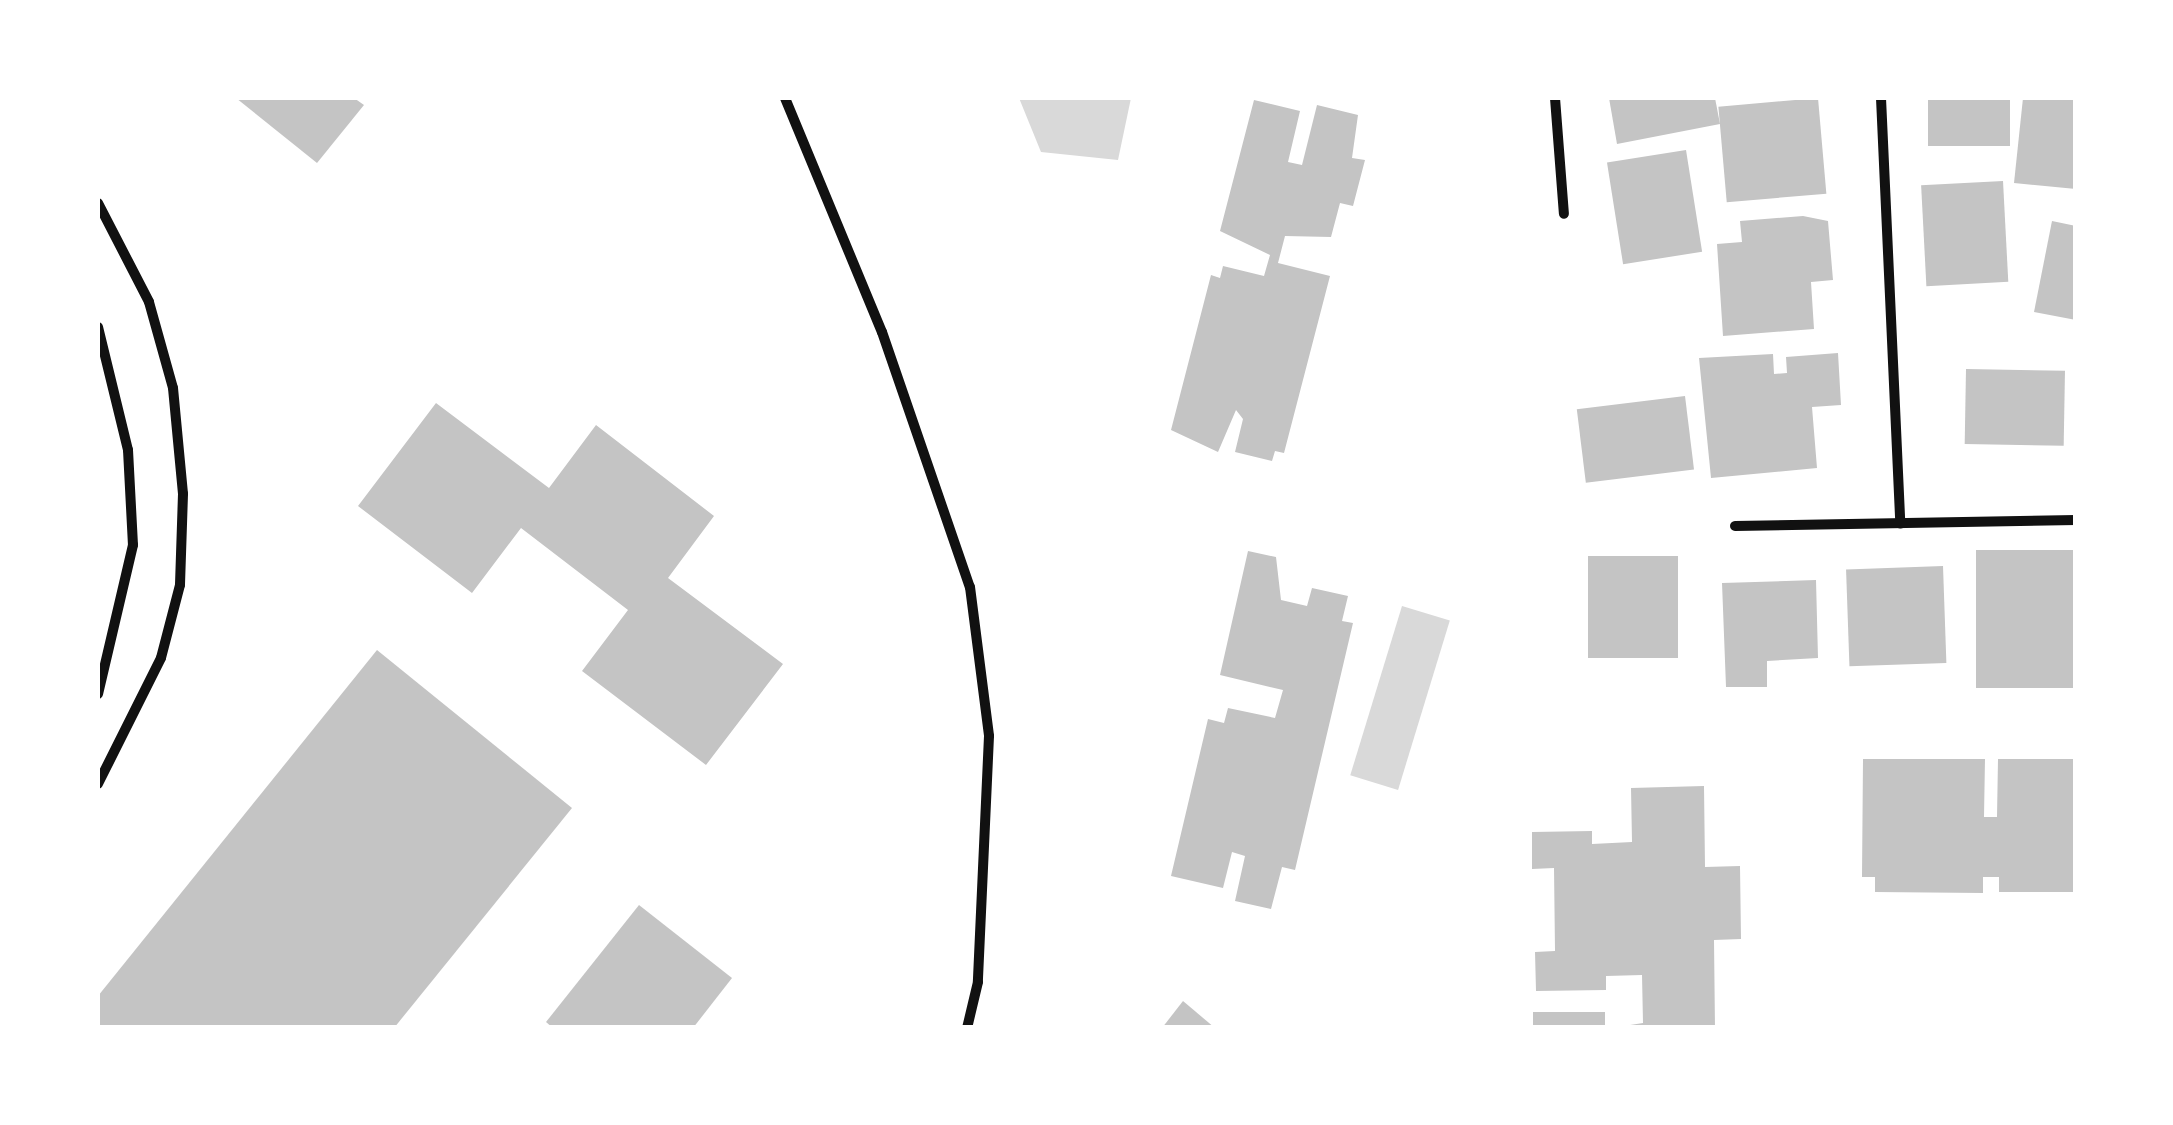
<!DOCTYPE html>
<html>
<head>
<meta charset="utf-8">
<style>
  body { margin:0 }
  #map { position:relative; width:2173px; height:1125px; overflow:hidden; background:#fff; font-family:Roboto,sans-serif }
  div>[style] { position:absolute }
  .water>* { inset:0; background:#d9d9d9; transform-origin:0 0 }
  .building>* { inset:0; background:#c4c4c4; transform-origin:0 0 }
  .minor>* { height:10px; margin:-5px; padding:0 5px; transform-origin:5px; border-radius:5px; background:#111 }
  span { translate:-50% -50%; white-space:nowrap; text-align:center; line-height:1.15; -webkit-text-stroke:8px #fff; paint-order:stroke }
  .frame { position:absolute; inset:0; border:100px solid #fff; pointer-events:none }
</style>
</head>
<body>
<div id="map">
  <div class="water">
    <i style="clip-path:polygon(1019px 98px,1131px 98px,1118px 160px,1041px 152px)"></i>
    <i style="left:1402px;top:606px;width:50px;height:177px;rotate:17deg"></i>
  </div>
  <div class="building">
    <i style="clip-path:polygon(236px 98px,354px 98px,364px 105px,317px 163px)"></i>
    <i style="clip-path:polygon(1609px 98px,1715px 98px,1720px 124px,1617px 144px)"></i>
    <i style="left:1818px;top:98px;width:96px;height:100px;rotate:85deg"></i>
    <i style="left:1928px;top:98px;width:82px;height:48px"></i>
    <i style="clip-path:polygon(2023px 98px,2076px 98px,2076px 189px,2014px 183px)"></i>
    <i style="clip-path:polygon(1254px 100px,1300px 111px,1288px 162px,1302px 165px,1317px 105px,1358px 115px,1352px 158px,1365px 160px,1353px 206px,1340px 203px,1331px 237px,1285px 236px,1278px 263px,1330px 276px,1284px 453px,1275px 451px,1272px 461px,1235px 452px,1243px 419px,1236px 410px,1218px 452px,1171px 430px,1211px 275px,1220px 278px,1223px 266px,1264px 276px,1270px 255px,1220px 231px)"></i>
    <i style="left:1686px;top:150px;width:103px;height:80px;rotate:81deg"></i>
    <i style="left:2003px;top:181px;width:101px;height:82px;rotate:87deg"></i>
    <i style="clip-path:polygon(1803px 216px,1828px 221px,1833px 280px,1811px 282px,1814px 329px,1723px 336px,1717px 244px,1742px 242px,1740px 221px)"></i>
    <i style="clip-path:polygon(2052px 221px,2076px 226px,2076px 320px,2034px 312px)"></i>
    <i style="clip-path:polygon(1838px 353px,1841px 405px,1812px 407px,1817px 468px,1711px 478px,1699px 358px,1773px 354px,1774px 374px,1787px 373px,1786px 357px)"></i>
    <i style="left:1966px;top:369px;width:99px;height:75px;rotate:1deg"></i>
    <i style="left:1685px;top:396px;width:74px;height:109px;rotate:83deg"></i>
    <i style="clip-path:polygon(436px 403px,549px 488px,596px 425px,714px 516px,668px 578px,783px 664px,706px 765px,582px 671px,628px 610px,521px 528px,472px 593px,358px 506px)"></i>
    <i style="left:2076px;top:550px;width:138px;height:100px;rotate:90deg"></i>
    <i style="clip-path:polygon(1248px 551px,1276px 557px,1281px 600px,1307px 606px,1312px 588px,1348px 596px,1342px 621px,1353px 623px,1295px 870px,1282px 867px,1271px 909px,1235px 901px,1245px 856px,1232px 852px,1223px 888px,1171px 876px,1208px 719px,1224px 723px,1228px 708px,1275px 718px,1283px 690px,1220px 675px)"></i>
    <i style="left:1588px;top:556px;width:90px;height:102px"></i>
    <i style="left:1943px;top:566px;width:97px;height:97px;rotate:88deg"></i>
    <i style="clip-path:polygon(1816px 580px,1818px 658px,1767px 661px,1767px 687px,1726px 687px,1722px 583px)"></i>
    <i style="clip-path:polygon(377px 650px,572px 808px,394px 1028px,99px 1028px,98px 996px)"></i>
    <i style="clip-path:polygon(1863px 759px,1985px 759px,1984px 817px,1997px 817px,1998px 759px,2076px 759px,2076px 892px,1999px 892px,1999px 877px,1983px 877px,1983px 893px,1875px 892px,1875px 877px,1862px 877px)"></i>
    <i style="clip-path:polygon(1704px 786px,1705px 867px,1740px 866px,1741px 939px,1714px 940px,1715px 1028px,1611px 1028px,1643px 1023px,1642px 975px,1606px 976px,1606px 990px,1536px 991px,1535px 952px,1555px 951px,1554px 868px,1532px 869px,1532px 832px,1592px 831px,1592px 844px,1632px 842px,1631px 788px)"></i>
    <i style="clip-path:polygon(639px 905px,732px 978px,693px 1028px,553px 1028px,546px 1022px)"></i>
    <i style="clip-path:polygon(1183px 1001px,1215px 1028px,1162px 1028px)"></i>
    <i style="left:1605px;top:1012px;width:16px;height:72px;rotate:90deg"></i>
  </div>
  <div class="minor">
    <i style="left:785px;top:98px;width:253px;rotate:67.5deg"></i>
    <i style="left:882px;top:332px;width:270px;rotate:71deg"></i>
    <i style="left:970px;top:587px;width:150px;rotate:82.7deg"></i>
    <i style="left:989px;top:736px;width:246px;rotate:92.6deg"></i>
    <i style="left:978px;top:982px;width:47px;rotate:103.4deg"></i>
    <i style="left:1555px;top:98px;width:116px;rotate:85.6deg"></i>
    <i style="left:1881px;top:98px;width:426px;rotate:87.4deg"></i>
    <i style="left:98px;top:203px;width:111px;rotate:62.7deg"></i>
    <i style="left:149px;top:302px;width:89px;rotate:74.4deg"></i>
    <i style="left:173px;top:388px;width:106px;rotate:84.6deg"></i>
    <i style="left:183px;top:494px;width:91px;rotate:91.9deg"></i>
    <i style="left:180px;top:585px;width:75px;rotate:104.6deg"></i>
    <i style="left:161px;top:658px;width:141px;rotate:116.6deg"></i>
    <i style="left:98px;top:327px;width:127px;rotate:76.3deg"></i>
    <i style="left:128px;top:450px;width:95px;rotate:87deg"></i>
    <i style="left:133px;top:545px;width:153px;rotate:103.2deg"></i>
    <i style="left:1735px;top:526px;width:341px;rotate:-1deg"></i>
  </div>
  <div class="frame"></div>
</div>
</body>
</html>
